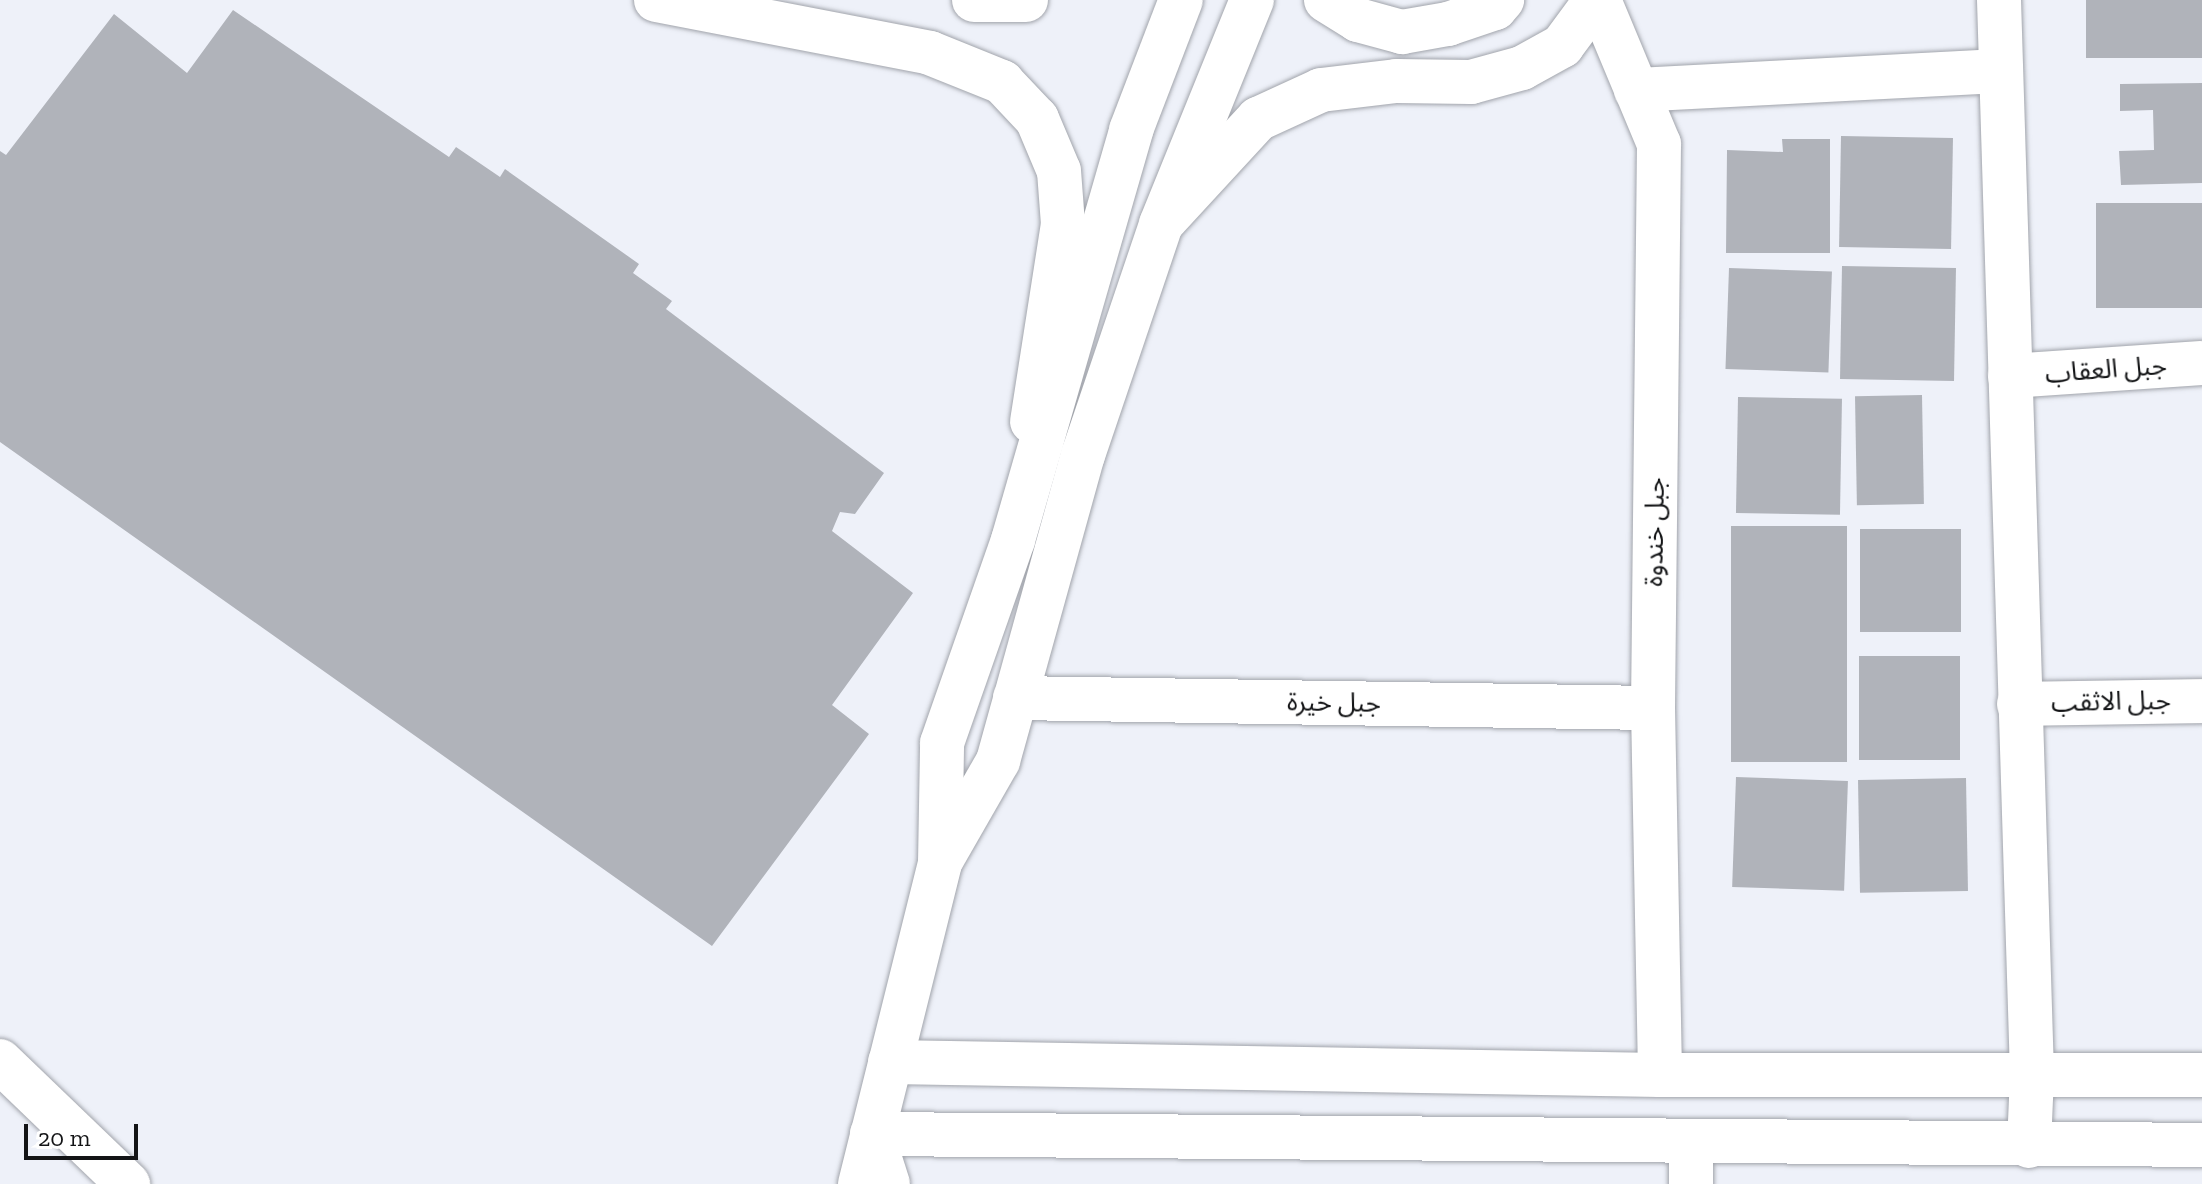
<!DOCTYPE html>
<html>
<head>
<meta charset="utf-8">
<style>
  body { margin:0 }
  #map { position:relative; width:2202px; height:1184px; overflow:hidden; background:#eef1f9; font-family:"Zilla Slab","Noto Sans Arabic",serif }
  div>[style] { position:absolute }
  .building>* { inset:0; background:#b0b3ba; transform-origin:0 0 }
  .roads { filter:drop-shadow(0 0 2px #a1a4ab) drop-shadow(0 0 2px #a1a4ab) }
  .minor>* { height:44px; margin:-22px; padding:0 22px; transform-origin:22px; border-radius:22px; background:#fff }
  .major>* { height:44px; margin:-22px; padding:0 22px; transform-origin:22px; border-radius:22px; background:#fff }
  span { translate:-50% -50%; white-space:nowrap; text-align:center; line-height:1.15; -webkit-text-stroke:6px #fff; paint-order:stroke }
  .street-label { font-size:26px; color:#131416 }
  .scale { position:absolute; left:24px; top:1124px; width:114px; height:36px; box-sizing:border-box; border:4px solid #131416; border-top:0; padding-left:10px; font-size:24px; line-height:28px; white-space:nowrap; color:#131416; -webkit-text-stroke:6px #fff; paint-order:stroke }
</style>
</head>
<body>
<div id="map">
  <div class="building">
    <i style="left:2086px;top:0;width:116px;height:58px"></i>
    <i style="clip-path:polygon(233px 10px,449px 157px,456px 147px,500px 177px,505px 169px,639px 264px,633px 273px,672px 301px,666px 309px,884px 473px,855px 514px,840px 512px,832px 531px,913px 593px,832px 705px,869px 734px,712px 946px,0 442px,0 151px,6px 155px,114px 14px,187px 73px)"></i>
    <i style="clip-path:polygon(2202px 83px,2202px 183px,2121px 185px,2119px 151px,2154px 150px,2153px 110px,2120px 111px,2120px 84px)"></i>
    <i style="left:1841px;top:136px;width:112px;height:111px;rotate:1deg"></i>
    <i style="clip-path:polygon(1782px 139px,1830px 139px,1830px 253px,1726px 253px,1727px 150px,1783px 152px)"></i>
    <i style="left:2202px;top:203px;width:105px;height:106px;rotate:90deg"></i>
    <i style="left:1842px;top:266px;width:114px;height:113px;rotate:1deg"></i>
    <i style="left:1729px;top:268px;width:103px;height:101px;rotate:2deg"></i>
    <i style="left:1922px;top:395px;width:109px;height:67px;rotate:89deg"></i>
    <i style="left:1738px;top:397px;width:104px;height:116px;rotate:1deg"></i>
    <i style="left:1731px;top:526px;width:116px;height:236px"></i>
    <i style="left:1860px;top:529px;width:101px;height:103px"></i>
    <i style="left:1960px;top:656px;width:104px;height:101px;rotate:90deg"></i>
    <i style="left:1736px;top:777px;width:112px;height:110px;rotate:2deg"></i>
    <i style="left:1966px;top:778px;width:113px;height:108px;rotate:89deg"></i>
  </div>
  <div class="roads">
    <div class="minor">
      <i style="left:656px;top:0;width:279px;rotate:10.9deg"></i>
      <i style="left:930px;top:53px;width:78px;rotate:21.9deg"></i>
      <i style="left:1002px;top:82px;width:51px;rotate:46.6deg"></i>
      <i style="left:1037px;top:119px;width:56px;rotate:67.1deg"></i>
      <i style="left:1059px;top:171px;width:53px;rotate:85.7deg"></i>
      <i style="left:1063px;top:224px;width:200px;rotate:98.9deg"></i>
      <i style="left:974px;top:0;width:52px"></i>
      <i style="left:1326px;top:0;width:38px;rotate:32deg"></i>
      <i style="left:1358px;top:20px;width:46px;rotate:15.3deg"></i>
      <i style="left:1402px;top:32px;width:47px;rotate:-9.9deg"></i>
      <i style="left:1448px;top:24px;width:50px;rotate:-18.8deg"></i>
      <i style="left:1495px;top:8px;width:11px;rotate:-49deg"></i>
      <i style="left:1599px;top:0;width:156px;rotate:67.4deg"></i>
      <i style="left:1659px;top:144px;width:564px;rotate:90.61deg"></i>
      <i style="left:1653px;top:708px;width:367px;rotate:88.9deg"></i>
      <i style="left:1999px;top:0;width:1077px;rotate:88.24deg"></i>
      <i style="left:2032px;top:1076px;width:70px;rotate:92.5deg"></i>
      <i style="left:1636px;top:90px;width:365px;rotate:-3deg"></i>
      <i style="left:1162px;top:223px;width:142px;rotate:-47.3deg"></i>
      <i style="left:1258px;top:119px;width:69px;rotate:-24.7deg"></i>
      <i style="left:1321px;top:90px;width:76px;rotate:-6.8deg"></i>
      <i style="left:1396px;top:81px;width:75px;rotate:0.8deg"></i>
      <i style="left:1471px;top:82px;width:53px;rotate:-15.4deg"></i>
      <i style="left:1522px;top:68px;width:46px;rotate:-28.8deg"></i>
      <i style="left:1562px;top:46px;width:57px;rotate:-53.5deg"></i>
      <i style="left:2010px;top:376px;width:192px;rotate:-3.9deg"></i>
      <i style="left:1015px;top:698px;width:638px;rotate:0.9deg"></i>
      <i style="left:2019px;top:704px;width:183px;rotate:-0.9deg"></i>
      <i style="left:0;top:1061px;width:178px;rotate:43.9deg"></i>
      <i style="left:890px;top:1062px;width:770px;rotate:0.97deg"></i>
      <i style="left:1660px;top:1075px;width:542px"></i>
      <i style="left:1691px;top:1143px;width:41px;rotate:90deg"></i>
      <i style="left:888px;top:1184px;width:52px;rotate:-107.7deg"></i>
      <i style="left:872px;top:1134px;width:1330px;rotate:0.47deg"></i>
    </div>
    <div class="major">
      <i style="left:943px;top:857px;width:111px;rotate:-60.2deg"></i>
      <i style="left:998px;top:761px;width:318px;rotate:-74.5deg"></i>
      <i style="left:1083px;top:455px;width:244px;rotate:-71.3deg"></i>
      <i style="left:1161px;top:224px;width:242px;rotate:-67.9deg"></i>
      <i style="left:860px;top:1184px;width:331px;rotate:-76deg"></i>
      <i style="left:940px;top:863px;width:120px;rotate:-89deg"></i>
      <i style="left:942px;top:743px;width:215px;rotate:-70.7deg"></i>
      <i style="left:1013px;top:540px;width:427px;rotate:-73.9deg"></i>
      <i style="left:1131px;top:130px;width:139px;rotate:-69deg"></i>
    </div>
  </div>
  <div class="street-label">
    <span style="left:2106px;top:370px;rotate:-4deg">جبل العقاب</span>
    <span style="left:1655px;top:532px;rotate:-89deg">جبل خندوة</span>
    <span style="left:2111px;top:702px;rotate:-1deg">جبل الاثقب</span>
    <span style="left:1334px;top:703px;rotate:1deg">جبل خيرة</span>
  </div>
  <div class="scale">20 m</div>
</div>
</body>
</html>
